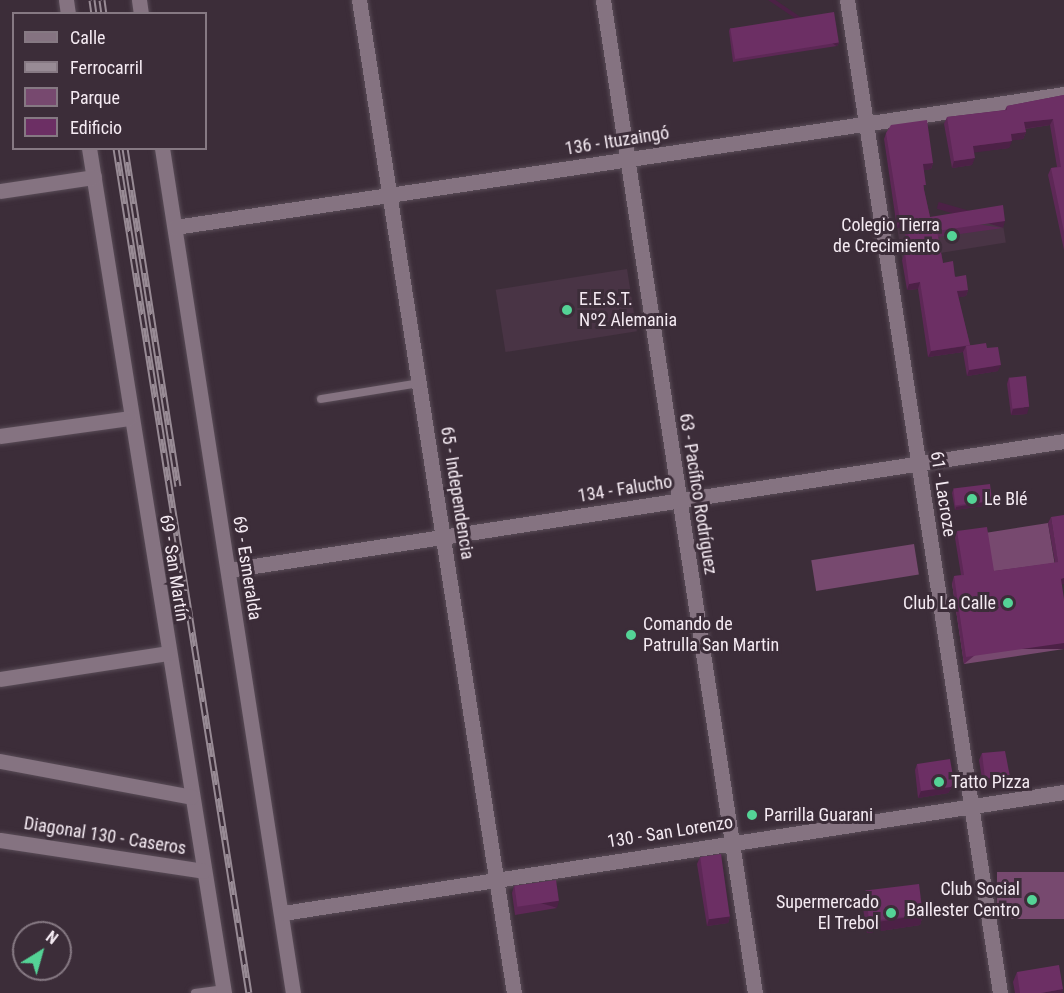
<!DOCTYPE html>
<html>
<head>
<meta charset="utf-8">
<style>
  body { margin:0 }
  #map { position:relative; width:1064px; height:993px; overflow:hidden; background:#3c2d39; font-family:"Roboto Condensed",sans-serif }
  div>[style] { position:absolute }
  .built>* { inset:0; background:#493445; transform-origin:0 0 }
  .green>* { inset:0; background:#77496f; transform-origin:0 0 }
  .roads { filter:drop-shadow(0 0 2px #594c57) drop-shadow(0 0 2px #594c57) }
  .service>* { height:8px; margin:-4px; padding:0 4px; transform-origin:4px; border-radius:4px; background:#857381 }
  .minor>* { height:15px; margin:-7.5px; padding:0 7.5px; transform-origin:7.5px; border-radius:7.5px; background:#857381 }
  .rail>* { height:7px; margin-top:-3.5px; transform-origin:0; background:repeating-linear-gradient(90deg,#3c2d39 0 14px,#988b95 0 28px); box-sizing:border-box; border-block:2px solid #988b95 }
  .wall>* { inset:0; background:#5d2856 }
  .shaded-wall>* { inset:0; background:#4c2146; transform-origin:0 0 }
  .building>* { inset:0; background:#6c2f64; transform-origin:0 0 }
  .dots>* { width:16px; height:16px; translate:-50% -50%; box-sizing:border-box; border:3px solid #3c2d39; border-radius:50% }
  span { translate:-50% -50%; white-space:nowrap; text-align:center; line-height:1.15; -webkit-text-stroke:6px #3c2d39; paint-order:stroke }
  .street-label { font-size:18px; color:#f4eaf2 }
  .poi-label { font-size:18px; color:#f4eaf2 }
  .right { translate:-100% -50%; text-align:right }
  .left { translate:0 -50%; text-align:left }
  .legend { position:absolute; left:12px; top:12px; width:195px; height:138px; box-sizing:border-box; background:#3c2d39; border:2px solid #867983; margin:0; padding:8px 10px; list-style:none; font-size:18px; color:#f4eaf2 }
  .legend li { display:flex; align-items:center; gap:12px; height:30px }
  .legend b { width:30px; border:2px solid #867983 }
  .north { position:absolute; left:12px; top:921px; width:60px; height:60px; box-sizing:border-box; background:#3c2d39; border:2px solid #867983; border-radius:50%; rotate:37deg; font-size:16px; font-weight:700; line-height:24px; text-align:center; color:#f4eaf2 }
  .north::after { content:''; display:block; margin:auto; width:21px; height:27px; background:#54d396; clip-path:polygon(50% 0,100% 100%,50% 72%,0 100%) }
</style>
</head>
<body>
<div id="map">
  <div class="built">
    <i style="left:1001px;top:212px;width:31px;height:105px;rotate:81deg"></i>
    <i style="left:627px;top:269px;width:63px;height:133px;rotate:81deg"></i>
  </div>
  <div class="green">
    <i style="clip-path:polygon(1048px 523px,1064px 621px,1064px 649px,964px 664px,952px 583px,991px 578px,985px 533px)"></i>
    <i style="left:914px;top:544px;width:31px;height:104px;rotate:81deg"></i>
    <i style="left:1064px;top:872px;width:47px;height:67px;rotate:90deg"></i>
  </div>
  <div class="roads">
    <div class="service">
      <i style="left:321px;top:399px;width:100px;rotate:-9.2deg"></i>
      <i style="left:195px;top:993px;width:28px;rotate:-8deg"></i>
    </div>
    <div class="minor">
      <i style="left:66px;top:0;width:14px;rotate:82deg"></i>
      <i style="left:139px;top:0;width:14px;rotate:82deg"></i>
      <i style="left:359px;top:0;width:1005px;rotate:81.13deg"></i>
      <i style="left:603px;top:0;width:1005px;rotate:81.3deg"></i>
      <i style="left:847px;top:0;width:1005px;rotate:81.24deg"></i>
      <i style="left:89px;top:148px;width:856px;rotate:80.92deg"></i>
      <i style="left:162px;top:148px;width:855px;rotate:81.19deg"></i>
      <i style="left:0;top:191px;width:95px;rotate:-8.5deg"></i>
      <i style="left:175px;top:227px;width:899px;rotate:-8.51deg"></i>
      <i style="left:0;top:436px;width:130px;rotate:-7.9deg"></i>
      <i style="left:228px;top:570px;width:846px;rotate:-8.77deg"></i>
      <i style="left:0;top:679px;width:170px;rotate:-8.8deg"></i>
      <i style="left:0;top:761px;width:195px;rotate:10.6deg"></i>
      <i style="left:0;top:840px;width:206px;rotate:8.6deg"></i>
      <i style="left:283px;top:913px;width:790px;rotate:-8.81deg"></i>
    </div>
  </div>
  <div class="rail">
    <i style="left:92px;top:0;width:14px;rotate:82deg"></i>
    <i style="left:102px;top:0;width:14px;rotate:82deg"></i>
    <i style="left:116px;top:148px;width:855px;rotate:81.06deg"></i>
    <i style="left:125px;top:148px;width:342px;rotate:81.1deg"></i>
  </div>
  <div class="wall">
    <i style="clip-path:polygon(730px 28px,839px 43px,837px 46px,733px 62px,729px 31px)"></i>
    <i style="clip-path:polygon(1064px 95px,1064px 250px,1048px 175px,1051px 168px,1057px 167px,1050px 125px,1025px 129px,1026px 132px,1023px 139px,1011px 140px,1009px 148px,974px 152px,972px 165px,952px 168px,944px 124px,947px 117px,1005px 110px,1007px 106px)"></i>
    <i style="clip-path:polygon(886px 133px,933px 163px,931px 169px,924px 170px,924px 190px,930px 217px,1003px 228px,938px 237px,943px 263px,968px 290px,966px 296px,958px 297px,970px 345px,987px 348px,998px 371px,967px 376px,963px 352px,928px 357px,918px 289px,907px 290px,902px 260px,905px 253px,908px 253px,904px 227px,897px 228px,884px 139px)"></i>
    <i style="clip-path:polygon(1009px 377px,1027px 414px,1011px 415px,1007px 384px)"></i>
    <i style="clip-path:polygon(953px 490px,991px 505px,955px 510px,952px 493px)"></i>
    <i style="clip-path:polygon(1051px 517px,1062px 585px,964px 664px,952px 583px,954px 576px,961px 575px,955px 538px,957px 531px,994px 571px,1055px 563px,1048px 523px)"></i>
    <i style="clip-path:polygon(982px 753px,1010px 777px,1008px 784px,983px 785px,979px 760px)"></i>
    <i style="clip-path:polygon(917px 764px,954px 782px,951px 789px,948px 793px,918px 798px,915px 770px)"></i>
    <i style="clip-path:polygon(700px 857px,730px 916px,728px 923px,707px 926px,697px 864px)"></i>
    <i style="clip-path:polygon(514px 886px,557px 908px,515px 915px,512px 893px)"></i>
    <i style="clip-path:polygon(866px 892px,923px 915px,920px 925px,867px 933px,862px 902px)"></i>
    <i style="clip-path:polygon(1017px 972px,1063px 989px,1062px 993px,1015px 993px,1013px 982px)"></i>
  </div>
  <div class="shaded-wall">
    <i style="left:839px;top:43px;width:4px;height:105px;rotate:124deg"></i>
    <i style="clip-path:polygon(1053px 119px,1050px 125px,1022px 129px,1024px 122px)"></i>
    <i style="clip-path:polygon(1026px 132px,1023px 139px,1008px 141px,1011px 134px)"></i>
    <i style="clip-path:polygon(1012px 141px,1009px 148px,971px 153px,973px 146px)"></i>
    <i style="clip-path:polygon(975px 158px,972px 165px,952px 168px,954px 161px)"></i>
    <i style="clip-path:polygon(933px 163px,931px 169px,921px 171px,923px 164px)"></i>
    <i style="clip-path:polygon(906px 220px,904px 227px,897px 228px,900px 221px)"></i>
    <i style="left:1005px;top:221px;width:7px;height:69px;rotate:106deg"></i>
    <i style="clip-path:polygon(920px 282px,918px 289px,907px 290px,909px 284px)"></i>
    <i style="clip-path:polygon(968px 290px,966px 296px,955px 298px,957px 291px)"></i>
    <i style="clip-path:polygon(966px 346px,963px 352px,928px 357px,931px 351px)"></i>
    <i style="clip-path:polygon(1001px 365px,998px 371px,967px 376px,969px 370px)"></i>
    <i style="clip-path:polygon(1029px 407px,1027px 414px,1011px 415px,1013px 409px)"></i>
    <i style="clip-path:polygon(992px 501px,991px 505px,955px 510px,956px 507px)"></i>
    <i style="clip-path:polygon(1064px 578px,1064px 584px,1059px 585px,1061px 579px)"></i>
    <i style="left:1064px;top:643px;width:6px;height:99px;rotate:90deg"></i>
    <i style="clip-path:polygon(1010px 777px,1008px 784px,983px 785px,985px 778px)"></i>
    <i style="clip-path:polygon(954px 782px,951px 789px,948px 793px,918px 798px,921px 791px)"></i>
    <i style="left:559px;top:901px;width:7px;height:43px;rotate:106deg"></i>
    <i style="clip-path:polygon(923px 915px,920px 925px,867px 933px,871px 923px)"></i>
    <i style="clip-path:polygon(730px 916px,728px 923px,707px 926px,709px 919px)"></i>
    <i style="clip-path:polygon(1063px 989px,1062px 993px,1041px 993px)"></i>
  </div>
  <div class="building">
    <i style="left:834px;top:12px;width:31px;height:105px;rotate:81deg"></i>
    <i style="clip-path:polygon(1064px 95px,1064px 232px,1051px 168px,1061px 167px,1053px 119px,1024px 122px,1026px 132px,1011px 134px,1012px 141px,973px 146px,975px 158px,954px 161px,947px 117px,1007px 110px,1007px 106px)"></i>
    <i style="clip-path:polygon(927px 120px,933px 163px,923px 164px,926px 185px,923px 185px,930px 217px,1003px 205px,1005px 221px,937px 231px,943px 263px,953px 261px,955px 277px,966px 275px,968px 290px,957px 291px,970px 345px,931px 351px,920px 282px,909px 284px,905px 253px,911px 252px,906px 220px,900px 221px,886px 133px,891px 125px)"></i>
    <i style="clip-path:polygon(986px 343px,987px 348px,998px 347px,1001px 365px,969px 370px,966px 346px)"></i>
    <i style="left:1026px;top:376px;width:31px;height:17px;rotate:84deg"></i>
    <i style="left:990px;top:484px;width:17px;height:37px;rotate:83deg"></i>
    <i style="clip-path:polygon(1064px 515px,1064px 578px,1061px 579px,1064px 599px,1064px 643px,966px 657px,954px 576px,964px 575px,957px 531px,987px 527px,994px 571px,1058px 562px,1051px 517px)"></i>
    <i style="clip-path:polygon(1005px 751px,1010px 777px,985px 778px,982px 753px)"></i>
    <i style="clip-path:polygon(950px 759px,954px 782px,951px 787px,921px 791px,917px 764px)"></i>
    <i style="left:721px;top:854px;width:63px;height:21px;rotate:82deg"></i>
    <i style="left:556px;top:880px;width:21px;height:42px;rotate:82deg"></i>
    <i style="left:919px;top:884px;width:31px;height:54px;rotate:83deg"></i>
    <i style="clip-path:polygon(1059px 965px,1063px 989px,1041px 993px,1020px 993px,1017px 972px)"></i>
  </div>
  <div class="dots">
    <i style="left:952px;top:236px;background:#54d396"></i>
    <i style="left:567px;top:310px;background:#54d396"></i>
    <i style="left:972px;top:499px;background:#54d396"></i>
    <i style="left:1008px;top:603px;background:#54d396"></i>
    <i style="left:631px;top:635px;background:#54d396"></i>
    <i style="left:939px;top:782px;background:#54d396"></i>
    <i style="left:752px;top:815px;background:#54d396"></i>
    <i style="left:1032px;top:900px;background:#54d396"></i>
    <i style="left:891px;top:913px;background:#54d396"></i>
  </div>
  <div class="street-label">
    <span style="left:617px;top:141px;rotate:-9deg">136 - Ituzaingó</span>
    <span style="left:625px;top:489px;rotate:-9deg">134 - Falucho</span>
    <span style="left:457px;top:493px;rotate:81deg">65 - Independencia</span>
    <span style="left:698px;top:494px;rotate:81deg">63 - Pacífico Rodríguez</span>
    <span style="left:943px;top:494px;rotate:81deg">61 - Lacroze</span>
    <span style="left:174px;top:568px;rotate:81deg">69 - San Martín</span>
    <span style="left:247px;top:568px;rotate:81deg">69 - Esmeralda</span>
    <span style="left:670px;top:832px;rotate:-9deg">130 - San Lorenzo</span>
    <span style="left:105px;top:836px;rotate:9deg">Diagonal 130 - Caseros</span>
  </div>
  <div class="poi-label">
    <span class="right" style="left:940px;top:236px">Colegio Tierra<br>de Crecimiento</span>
    <span class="left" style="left:579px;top:310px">E.E.S.T.<br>Nº2 Alemania</span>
    <span class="left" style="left:984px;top:499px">Le Blé</span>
    <span class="right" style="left:996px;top:603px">Club La Calle</span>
    <span class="left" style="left:643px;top:635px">Comando de<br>Patrulla San Martin</span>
    <span class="left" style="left:951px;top:782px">Tatto Pizza</span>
    <span class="left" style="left:764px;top:815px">Parrilla Guarani</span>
    <span class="right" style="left:1020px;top:900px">Club Social<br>Ballester Centro</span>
    <span class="right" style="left:879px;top:913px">Supermercado<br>El Trebol</span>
  </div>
  <ul class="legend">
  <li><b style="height:8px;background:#857381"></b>Calle</li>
  <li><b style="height:8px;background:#988b95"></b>Ferrocarril</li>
  <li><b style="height:16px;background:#77496f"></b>Parque</li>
  <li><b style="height:16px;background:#6c2f64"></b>Edificio</li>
  </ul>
  <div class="north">N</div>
</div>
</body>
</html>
